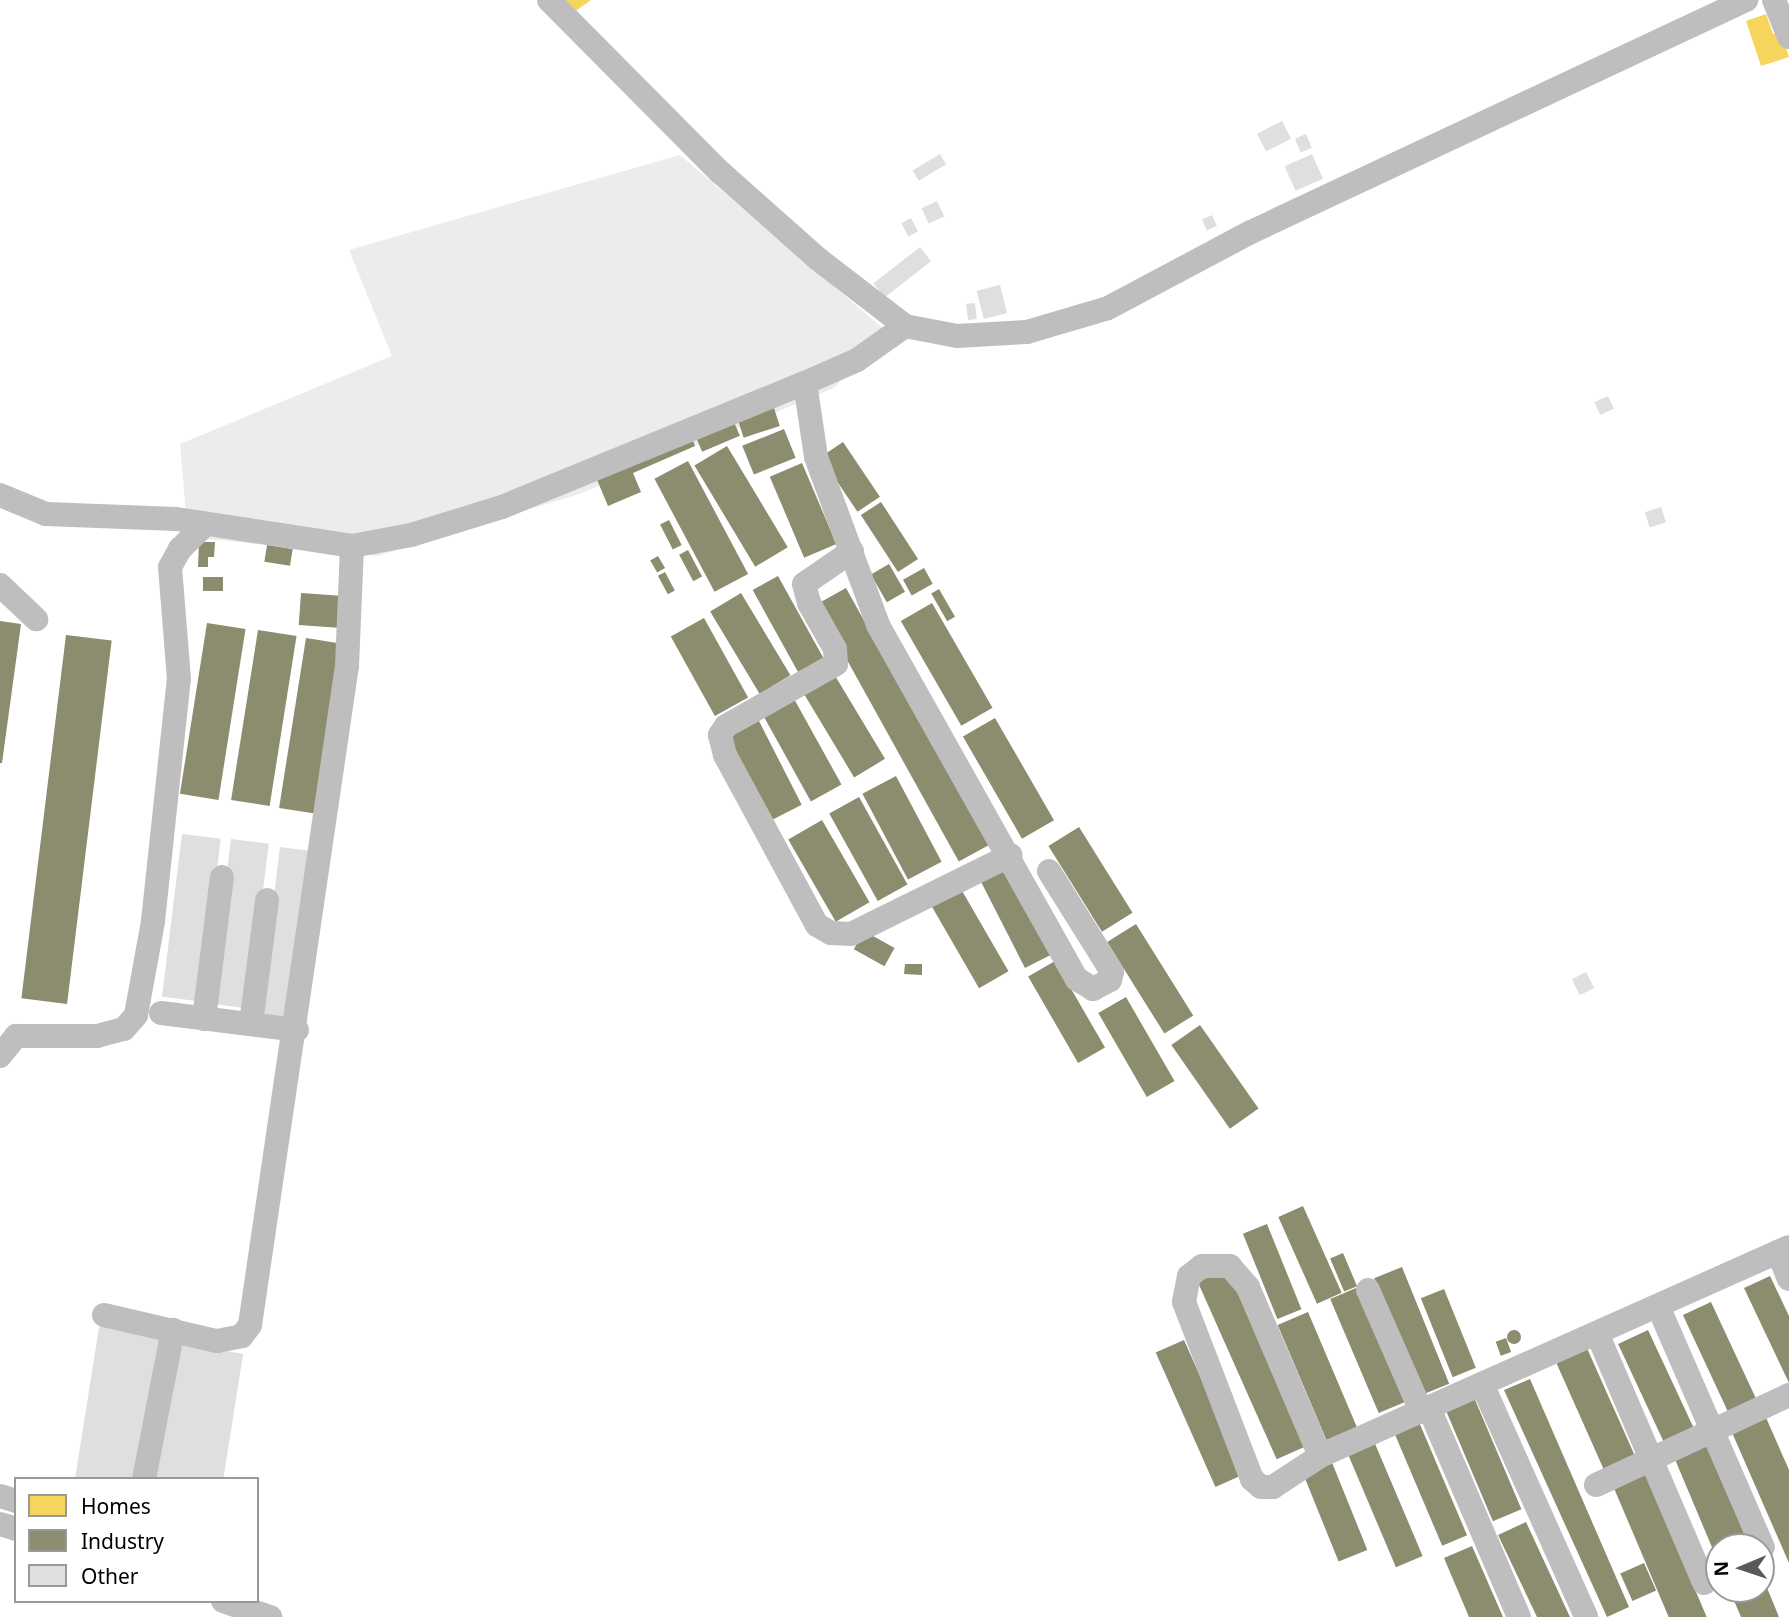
<!DOCTYPE html>
<html>
<head>
<meta charset="utf-8">
<style>
  body { margin:0 }
  #map { position:relative; width:1789px; height:1617px; overflow:hidden; background:#fff; font-family:"Noto Sans",sans-serif }
  div>[style] { position:absolute }
  .green>* { inset:0; background:#ececec }
  .homes>* { inset:0; background:#f6d55c }
  .industry>* { inset:0; background:#8c8c6e; transform-origin:0 0 }
  .round { border-radius:50% }
  .building>* { inset:0; background:#dfdfdf; transform-origin:0 0 }
  .minor>* { height:24px; margin:-12px; padding:0 12px; transform-origin:12px; border-radius:12px; background:#bebebe }
  span { translate:-50% -50%; white-space:nowrap; text-align:center; line-height:1.15; -webkit-text-stroke:7px #fff; paint-order:stroke }
  .legend { position:absolute; left:14px; top:1477px; width:245px; height:126px; box-sizing:border-box; background:#fff; border:2px solid #999; margin:0; padding:9px 12px; list-style:none; font-size:21px; color:#000 }
  .legend li { display:flex; align-items:center; gap:14px; height:35px }
  .legend b { width:35px; border:2px solid #999 }
  .north { position:absolute; left:1705px; top:1533px; width:70px; height:70px; box-sizing:border-box; background:#fff; border:2px solid #999; border-radius:50%; rotate:268deg; font-size:19px; font-weight:700; line-height:28px; text-align:center; color:#000 }
  .north::after { content:''; display:block; margin:auto; width:24px; height:32px; background:#595959; clip-path:polygon(50% 0,100% 100%,50% 72%,0 100%) }
</style>
</head>
<body>
<div id="map">
  <div class="green">
    <i style="clip-path:polygon(680px 155px,885px 330px,834px 388px,582px 493px,377px 556px,188px 537px,180px 444px,392px 356px,349px 250px)"></i>
  </div>
  <div class="homes">
    <i style="clip-path:polygon(564px 0,591px 0,570px 15px)"></i>
    <i style="clip-path:polygon(1766px 14px,1773px 34px,1780px 31px,1789px 57px,1761px 66px,1746px 21px)"></i>
  </div>
  <div class="industry">
    <i style="left:773px;top:405px;width:22px;height:38px;rotate:72deg"></i>
    <i style="left:734px;top:422px;width:15px;height:41px;rotate:67deg"></i>
    <i style="left:784px;top:429px;width:31px;height:45px;rotate:68deg"></i>
    <i style="clip-path:polygon(690px 433px,695px 446px,633px 473px,641px 492px,608px 506px,595px 475px)"></i>
    <i style="left:843px;top:442px;width:66px;height:27px;rotate:56deg"></i>
    <i style="left:727px;top:446px;width:118px;height:38px;rotate:59deg"></i>
    <i style="left:688px;top:461px;width:128px;height:38px;rotate:62deg"></i>
    <i style="left:802px;top:463px;width:88px;height:35px;rotate:67deg"></i>
    <i style="left:881px;top:502px;width:68px;height:24px;rotate:57deg"></i>
    <i style="left:669px;top:520px;width:28px;height:10px;rotate:63deg"></i>
    <i style="clip-path:polygon(199px 542px,215px 542px,214px 557px,208px 557px,208px 567px,198px 567px)"></i>
    <i style="left:267px;top:545px;width:26px;height:17px;rotate:9deg"></i>
    <i style="left:688px;top:550px;width:30px;height:10px;rotate:62deg"></i>
    <i style="left:658px;top:556px;width:14px;height:9px;rotate:60deg"></i>
    <i style="left:889px;top:564px;width:32px;height:21px;rotate:60deg"></i>
    <i style="left:924px;top:568px;width:18px;height:24px;rotate:61deg"></i>
    <i style="left:665px;top:572px;width:21px;height:8px;rotate:62deg"></i>
    <i style="left:778px;top:576px;width:94px;height:29px;rotate:61deg"></i>
    <i style="left:223px;top:577px;width:14px;height:20px;rotate:90deg"></i>
    <i style="left:846px;top:588px;width:294px;height:34px;rotate:61deg"></i>
    <i style="left:939px;top:589px;width:32px;height:9px;rotate:60deg"></i>
    <i style="left:301px;top:593px;width:57px;height:32px;rotate:4deg"></i>
    <i style="left:741px;top:593px;width:96px;height:36px;rotate:59deg"></i>
    <i style="left:932px;top:603px;width:121px;height:36px;rotate:60deg"></i>
    <i style="left:704px;top:618px;width:91px;height:38px;rotate:61deg"></i>
    <i style="clip-path:polygon(0 621px,21px 624px,2px 763px,0 763px)"></i>
    <i style="left:207px;top:623px;width:39px;height:173px;rotate:9deg"></i>
    <i style="left:258px;top:630px;width:39px;height:172px;rotate:9deg"></i>
    <i style="left:66px;top:635px;width:46px;height:366px;rotate:7deg"></i>
    <i style="left:306px;top:638px;width:38px;height:172px;rotate:9deg"></i>
    <i style="left:834px;top:674px;width:99px;height:36px;rotate:59deg"></i>
    <i style="left:793px;top:697px;width:100px;height:35px;rotate:61deg"></i>
    <i style="left:995px;top:718px;width:118px;height:37px;rotate:60deg"></i>
    <i style="left:759px;top:721px;width:94px;height:35px;rotate:63deg"></i>
    <i style="left:896px;top:776px;width:97px;height:38px;rotate:62deg"></i>
    <i style="left:859px;top:797px;width:100px;height:34px;rotate:61deg"></i>
    <i style="left:822px;top:820px;width:95px;height:39px;rotate:60deg"></i>
    <i style="left:1079px;top:827px;width:101px;height:36px;rotate:58deg"></i>
    <i style="left:1009px;top:864px;width:100px;height:33px;rotate:63deg"></i>
    <i style="left:961px;top:889px;width:95px;height:34px;rotate:60deg"></i>
    <i style="left:1136px;top:924px;width:108px;height:34px;rotate:58deg"></i>
    <i style="left:864px;top:931px;width:35px;height:21px;rotate:29deg"></i>
    <i style="left:1055px;top:961px;width:100px;height:31px;rotate:60deg"></i>
    <i style="clip-path:polygon(905px 964px,922px 964px,922px 975px,904px 974px)"></i>
    <i style="left:1126px;top:997px;width:97px;height:32px;rotate:60deg"></i>
    <i style="left:1200px;top:1025px;width:102px;height:35px;rotate:55deg"></i>
    <i style="left:1303px;top:1206px;width:95px;height:27px;rotate:66deg"></i>
    <i style="left:1267px;top:1224px;width:92px;height:26px;rotate:68deg"></i>
    <i style="left:1343px;top:1253px;width:36px;height:14px;rotate:67deg"></i>
    <i style="left:1402px;top:1267px;width:126px;height:30px;rotate:68deg"></i>
    <i style="left:1227px;top:1269px;width:194px;height:32px;rotate:66deg"></i>
    <i style="clip-path:polygon(1770px 1276px,1789px 1316px,1789px 1383px,1744px 1288px)"></i>
    <i style="left:1356px;top:1288px;width:124px;height:28px;rotate:67deg"></i>
    <i style="left:1444px;top:1289px;width:85px;height:25px;rotate:68deg"></i>
    <i style="left:1711px;top:1302px;width:108px;height:31px;rotate:65deg"></i>
    <i style="left:1308px;top:1312px;width:125px;height:33px;rotate:67deg"></i>
    <i class="round" style="left:1507px;top:1330px;width:14px;height:14px"></i>
    <i style="left:1648px;top:1330px;width:107px;height:33px;rotate:65deg"></i>
    <i style="left:1506px;top:1338px;width:15px;height:11px;rotate:70deg"></i>
    <i style="left:1184px;top:1340px;width:147px;height:31px;rotate:66deg"></i>
    <i style="left:1586px;top:1346px;width:124px;height:34px;rotate:66deg"></i>
    <i style="clip-path:polygon(1530px 1379px,1629px 1607px,1607px 1617px,1504px 1390px)"></i>
    <i style="left:1473px;top:1395px;width:124px;height:31px;rotate:67deg"></i>
    <i style="clip-path:polygon(1764px 1413px,1789px 1470px,1789px 1563px,1730px 1428px)"></i>
    <i style="left:1419px;top:1422px;width:123px;height:27px;rotate:67deg"></i>
    <i style="left:1373px;top:1439px;width:127px;height:29px;rotate:67deg"></i>
    <i style="clip-path:polygon(1706px 1443px,1750px 1547px,1719px 1547px,1719px 1564px,1674px 1457px)"></i>
    <i style="left:1331px;top:1460px;width:97px;height:31px;rotate:68deg"></i>
    <i style="left:1646px;top:1474px;width:156px;height:35px;rotate:67deg"></i>
    <i style="clip-path:polygon(1526px 1522px,1570px 1617px,1537px 1617px,1498px 1535px)"></i>
    <i style="clip-path:polygon(1472px 1546px,1503px 1617px,1469px 1617px,1444px 1558px)"></i>
    <i style="left:1644px;top:1563px;width:30px;height:26px;rotate:66deg"></i>
    <i style="clip-path:polygon(1761px 1573px,1779px 1617px,1741px 1617px,1729px 1589px,1761px 1589px)"></i>
  </div>
  <div class="building">
    <i style="left:1282px;top:121px;width:20px;height:28px;rotate:63deg"></i>
    <i style="left:1306px;top:134px;width:15px;height:12px;rotate:67deg"></i>
    <i style="left:940px;top:154px;width:12px;height:32px;rotate:59deg"></i>
    <i style="left:1312px;top:154px;width:27px;height:30px;rotate:66deg"></i>
    <i style="left:937px;top:201px;width:17px;height:17px;rotate:65deg"></i>
    <i style="left:1212px;top:215px;width:12px;height:11px;rotate:66deg"></i>
    <i style="left:911px;top:218px;width:15px;height:11px;rotate:62deg"></i>
    <i style="left:920px;top:247px;width:18px;height:59px;rotate:52deg"></i>
    <i style="left:1000px;top:285px;width:29px;height:24px;rotate:76deg"></i>
    <i style="left:975px;top:303px;width:16px;height:9px;rotate:83deg"></i>
    <i style="left:1608px;top:396px;width:14px;height:15px;rotate:65deg"></i>
    <i style="left:1661px;top:507px;width:16px;height:17px;rotate:72deg"></i>
    <i style="left:182px;top:834px;width:39px;height:164px;rotate:7deg"></i>
    <i style="left:231px;top:839px;width:38px;height:166px;rotate:7deg"></i>
    <i style="left:280px;top:847px;width:38px;height:172px;rotate:7deg"></i>
    <i style="left:1586px;top:972px;width:18px;height:16px;rotate:63deg"></i>
    <i style="left:100px;top:1321px;width:67px;height:160px;rotate:9deg"></i>
    <i style="left:176px;top:1343px;width:68px;height:138px;rotate:9deg"></i>
  </div>
  <div class="minor">
    <i style="left:549px;top:0;width:243px;rotate:45.2deg"></i>
    <i style="left:720px;top:172px;width:131px;rotate:41.6deg"></i>
    <i style="left:818px;top:259px;width:110px;rotate:37.6deg"></i>
    <i style="left:905px;top:326px;width:53px;rotate:10.9deg"></i>
    <i style="left:957px;top:336px;width:70px;rotate:-3.3deg"></i>
    <i style="left:1027px;top:332px;width:84px;rotate:-16.5deg"></i>
    <i style="left:1108px;top:308px;width:162px;rotate:-28deg"></i>
    <i style="left:1251px;top:232px;width:547px;rotate:-25.11deg"></i>
    <i style="left:1774px;top:0;width:40px;rotate:68deg"></i>
    <i style="left:805px;top:383px;width:75px;rotate:81.5deg"></i>
    <i style="left:816px;top:457px;width:179px;rotate:69.7deg"></i>
    <i style="left:878px;top:625px;width:406px;rotate:60.7deg"></i>
    <i style="left:1077px;top:979px;width:19px;rotate:32deg"></i>
    <i style="left:1093px;top:989px;width:19px;rotate:-28deg"></i>
    <i style="left:1110px;top:980px;width:8px;rotate:-76deg"></i>
    <i style="left:1112px;top:972px;width:119px;rotate:-122deg"></i>
    <i style="left:0;top:495px;width:50px;rotate:22.4deg"></i>
    <i style="left:46px;top:514px;width:130px;rotate:2.2deg"></i>
    <i style="left:176px;top:519px;width:178px;rotate:8.7deg"></i>
    <i style="left:352px;top:546px;width:60px;rotate:-10.6deg"></i>
    <i style="left:411px;top:535px;width:95px;rotate:-17.1deg"></i>
    <i style="left:502px;top:507px;width:327px;rotate:-22.3deg"></i>
    <i style="left:805px;top:383px;width:57px;rotate:-23.9deg"></i>
    <i style="left:857px;top:360px;width:59px;rotate:-35.3deg"></i>
    <i style="left:852px;top:551px;width:58px;rotate:145.5deg"></i>
    <i style="left:804px;top:584px;width:20px;rotate:75deg"></i>
    <i style="left:809px;top:603px;width:53px;rotate:60.5deg"></i>
    <i style="left:835px;top:649px;width:15px;rotate:86deg"></i>
    <i style="left:836px;top:664px;width:126px;rotate:150.6deg"></i>
    <i style="left:726px;top:726px;width:11px;rotate:124deg"></i>
    <i style="left:720px;top:735px;width:21px;rotate:76deg"></i>
    <i style="left:725px;top:755px;width:193px;rotate:61.6deg"></i>
    <i style="left:817px;top:925px;width:16px;rotate:30deg"></i>
    <i style="left:831px;top:933px;width:20px;rotate:3deg"></i>
    <i style="left:851px;top:934px;width:178px;rotate:-26.3deg"></i>
    <i style="left:0;top:585px;width:50px;rotate:43.4deg"></i>
    <i style="left:161px;top:1013px;width:137px;rotate:7.1deg"></i>
    <i style="left:204px;top:1019px;width:143px;rotate:-82.8deg"></i>
    <i style="left:251px;top:1024px;width:125px;rotate:-82.6deg"></i>
    <i style="left:0;top:1056px;width:26px;rotate:-51deg"></i>
    <i style="left:16px;top:1036px;width:81px"></i>
    <i style="left:97px;top:1036px;width:28px;rotate:-15deg"></i>
    <i style="left:124px;top:1029px;width:18px;rotate:-49deg"></i>
    <i style="left:136px;top:1015px;width:96px;rotate:-79.7deg"></i>
    <i style="left:153px;top:921px;width:243px;rotate:-83.9deg"></i>
    <i style="left:179px;top:679px;width:112px;rotate:-94.6deg"></i>
    <i style="left:170px;top:567px;width:21px;rotate:-61deg"></i>
    <i style="left:180px;top:549px;width:36px;rotate:-44deg"></i>
    <i style="left:1778px;top:1252px;width:29px;rotate:68deg"></i>
    <i style="left:1368px;top:1290px;width:132px;rotate:66.3deg"></i>
    <i style="left:1658px;top:1306px;width:263px;rotate:66.5deg"></i>
    <i style="left:104px;top:1315px;width:116px;rotate:13deg"></i>
    <i style="left:217px;top:1341px;width:25px;rotate:-11deg"></i>
    <i style="left:242px;top:1336px;width:14px;rotate:-54deg"></i>
    <i style="left:250px;top:1325px;width:666px;rotate:-81.63deg"></i>
    <i style="left:347px;top:666px;width:120px;rotate:-87.6deg"></i>
    <i style="left:1597px;top:1333px;width:272px;rotate:66.8deg"></i>
    <i style="left:1482px;top:1384px;width:255px;rotate:65.9deg"></i>
    <i style="left:1429px;top:1408px;width:228px;rotate:66.7deg"></i>
    <i style="left:1320px;top:1456px;width:184px;rotate:-113.1deg"></i>
    <i style="left:1248px;top:1287px;width:28px;rotate:-131deg"></i>
    <i style="left:1230px;top:1266px;width:28px;rotate:180deg"></i>
    <i style="left:1202px;top:1266px;width:16px;rotate:142deg"></i>
    <i style="left:1189px;top:1276px;width:26px;rotate:101deg"></i>
    <i style="left:1184px;top:1302px;width:190px;rotate:69deg"></i>
    <i style="left:1252px;top:1479px;width:12px;rotate:42deg"></i>
    <i style="left:1261px;top:1487px;width:12px"></i>
    <i style="left:1273px;top:1487px;width:56px;rotate:-33.4deg"></i>
    <i style="left:1320px;top:1456px;width:513px;rotate:-24.02deg"></i>
    <i style="left:144px;top:1479px;width:152px;rotate:-79deg"></i>
    <i style="left:1596px;top:1485px;width:213px;rotate:-25deg"></i>
    <i style="left:0;top:1496px;width:17px;rotate:17deg"></i>
    <i style="left:0;top:1524px;width:17px;rotate:17deg"></i>
    <i style="left:223px;top:1601px;width:50px;rotate:18.8deg"></i>
  </div>
  <ul class="legend">
  <li><b style="height:19px;background:#f6d55c"></b>Homes</li>
  <li><b style="height:19px;background:#8c8c6e"></b>Industry</li>
  <li><b style="height:19px;background:#dfdfdf"></b>Other</li>
  </ul>
  <div class="north">N</div>
</div>
</body>
</html>
